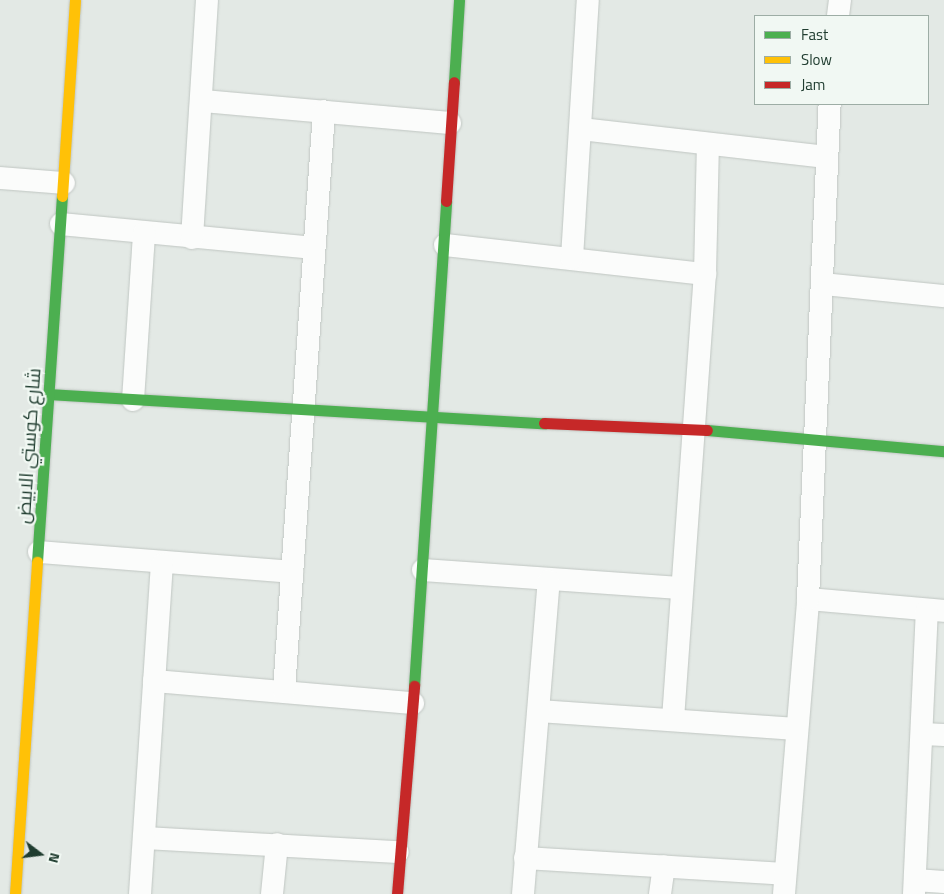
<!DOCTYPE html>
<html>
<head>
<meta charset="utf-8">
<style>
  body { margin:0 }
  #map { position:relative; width:944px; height:894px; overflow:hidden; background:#e3e9e5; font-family:"Titillium Web",Cairo,sans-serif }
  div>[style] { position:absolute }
  .roads { filter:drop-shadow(0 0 1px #c0c6c2) drop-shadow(0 0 1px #c0c6c2) }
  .street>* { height:22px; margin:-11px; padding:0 11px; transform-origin:11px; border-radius:11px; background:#fbfcfb }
  .fast>* { height:11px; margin:-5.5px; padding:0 5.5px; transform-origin:5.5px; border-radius:5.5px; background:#4caf50 }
  .slow>* { height:11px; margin:-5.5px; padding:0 5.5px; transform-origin:5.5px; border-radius:5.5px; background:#ffc107 }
  .jam>* { height:11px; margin:-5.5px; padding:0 5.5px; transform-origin:5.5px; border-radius:5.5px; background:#c62828 }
  span { translate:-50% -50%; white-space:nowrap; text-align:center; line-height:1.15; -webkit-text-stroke:4.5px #f1f8f3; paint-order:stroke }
  .street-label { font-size:19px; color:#203d30 }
  .legend { position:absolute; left:754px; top:15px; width:175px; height:90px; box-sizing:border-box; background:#f1f8f3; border:1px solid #9dada5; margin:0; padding:6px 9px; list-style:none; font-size:15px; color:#203d30 }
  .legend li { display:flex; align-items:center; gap:10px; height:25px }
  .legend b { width:25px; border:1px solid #9dada5 }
  .north { position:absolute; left:15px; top:829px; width:50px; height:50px; -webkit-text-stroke:4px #f1f8f3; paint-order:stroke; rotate:105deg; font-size:14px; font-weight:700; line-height:20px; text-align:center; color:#203d30 }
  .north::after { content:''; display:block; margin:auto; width:18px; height:22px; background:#203d30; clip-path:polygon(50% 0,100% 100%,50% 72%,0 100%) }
</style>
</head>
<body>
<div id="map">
  <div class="roads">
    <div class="street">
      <i style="left:838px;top:16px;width:16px;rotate:-83deg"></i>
      <i style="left:203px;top:101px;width:248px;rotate:5.1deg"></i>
      <i style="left:581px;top:129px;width:247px;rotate:6.5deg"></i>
      <i style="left:0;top:178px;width:64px;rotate:4.5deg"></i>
      <i style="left:61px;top:224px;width:254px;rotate:5.4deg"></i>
      <i style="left:192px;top:238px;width:238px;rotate:-86.4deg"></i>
      <i style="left:445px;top:245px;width:262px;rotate:6.4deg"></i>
      <i style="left:572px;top:258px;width:258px;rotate:-86.5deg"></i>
      <i style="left:823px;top:284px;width:122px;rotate:5.7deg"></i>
      <i style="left:133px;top:400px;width:167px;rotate:-86.2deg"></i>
      <i style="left:39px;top:552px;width:254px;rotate:4.5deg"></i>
      <i style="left:423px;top:570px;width:257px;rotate:4deg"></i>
      <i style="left:808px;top:599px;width:137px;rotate:5deg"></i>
      <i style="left:154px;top:681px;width:260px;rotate:4.9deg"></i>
      <i style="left:284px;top:691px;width:581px;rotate:-86.05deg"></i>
      <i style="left:539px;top:711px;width:258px;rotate:4deg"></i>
      <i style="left:673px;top:719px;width:446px;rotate:-85.9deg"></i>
      <i style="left:705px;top:274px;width:128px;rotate:-88.7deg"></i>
      <i style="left:923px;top:734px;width:21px;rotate:3deg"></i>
      <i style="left:145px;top:838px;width:253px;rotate:3.2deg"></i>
      <i style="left:525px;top:858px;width:260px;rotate:3.5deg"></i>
      <i style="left:915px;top:880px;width:29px;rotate:4deg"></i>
      <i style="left:140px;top:894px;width:330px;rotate:-86.2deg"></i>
      <i style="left:272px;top:894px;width:50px;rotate:-84.3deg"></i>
      <i style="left:523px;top:894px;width:314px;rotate:-85.3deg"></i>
      <i style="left:660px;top:894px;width:28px;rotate:-82deg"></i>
      <i style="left:784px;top:894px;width:296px;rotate:-85.3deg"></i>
      <i style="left:808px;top:599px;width:495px;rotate:-87.5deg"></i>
      <i style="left:914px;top:894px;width:284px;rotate:-87.4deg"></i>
    </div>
    <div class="fast">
      <i style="left:454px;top:82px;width:82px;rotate:-86.5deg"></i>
      <i style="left:49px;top:394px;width:496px;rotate:3.4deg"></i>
      <i style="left:707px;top:430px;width:238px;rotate:5.1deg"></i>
      <i style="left:37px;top:562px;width:367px;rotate:-86.1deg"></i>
      <i style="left:414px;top:686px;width:486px;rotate:-86.2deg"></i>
    </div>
    <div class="slow">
      <i style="left:62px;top:196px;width:196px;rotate:-86.2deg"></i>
      <i style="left:15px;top:894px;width:333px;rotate:-86.2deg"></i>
    </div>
    <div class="jam">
      <i style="left:446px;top:201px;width:119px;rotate:-86.2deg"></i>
      <i style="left:544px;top:423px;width:163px;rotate:2.5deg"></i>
      <i style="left:397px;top:894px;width:209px;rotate:-85.3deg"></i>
    </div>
  </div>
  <div class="street-label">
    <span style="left:28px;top:446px;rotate:-86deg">شارع كوستي الابيض</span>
  </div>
  <ul class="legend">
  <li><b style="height:6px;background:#4caf50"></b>Fast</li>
  <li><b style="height:6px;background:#ffc107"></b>Slow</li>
  <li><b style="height:6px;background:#c62828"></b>Jam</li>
  </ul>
  <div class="north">N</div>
</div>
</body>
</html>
